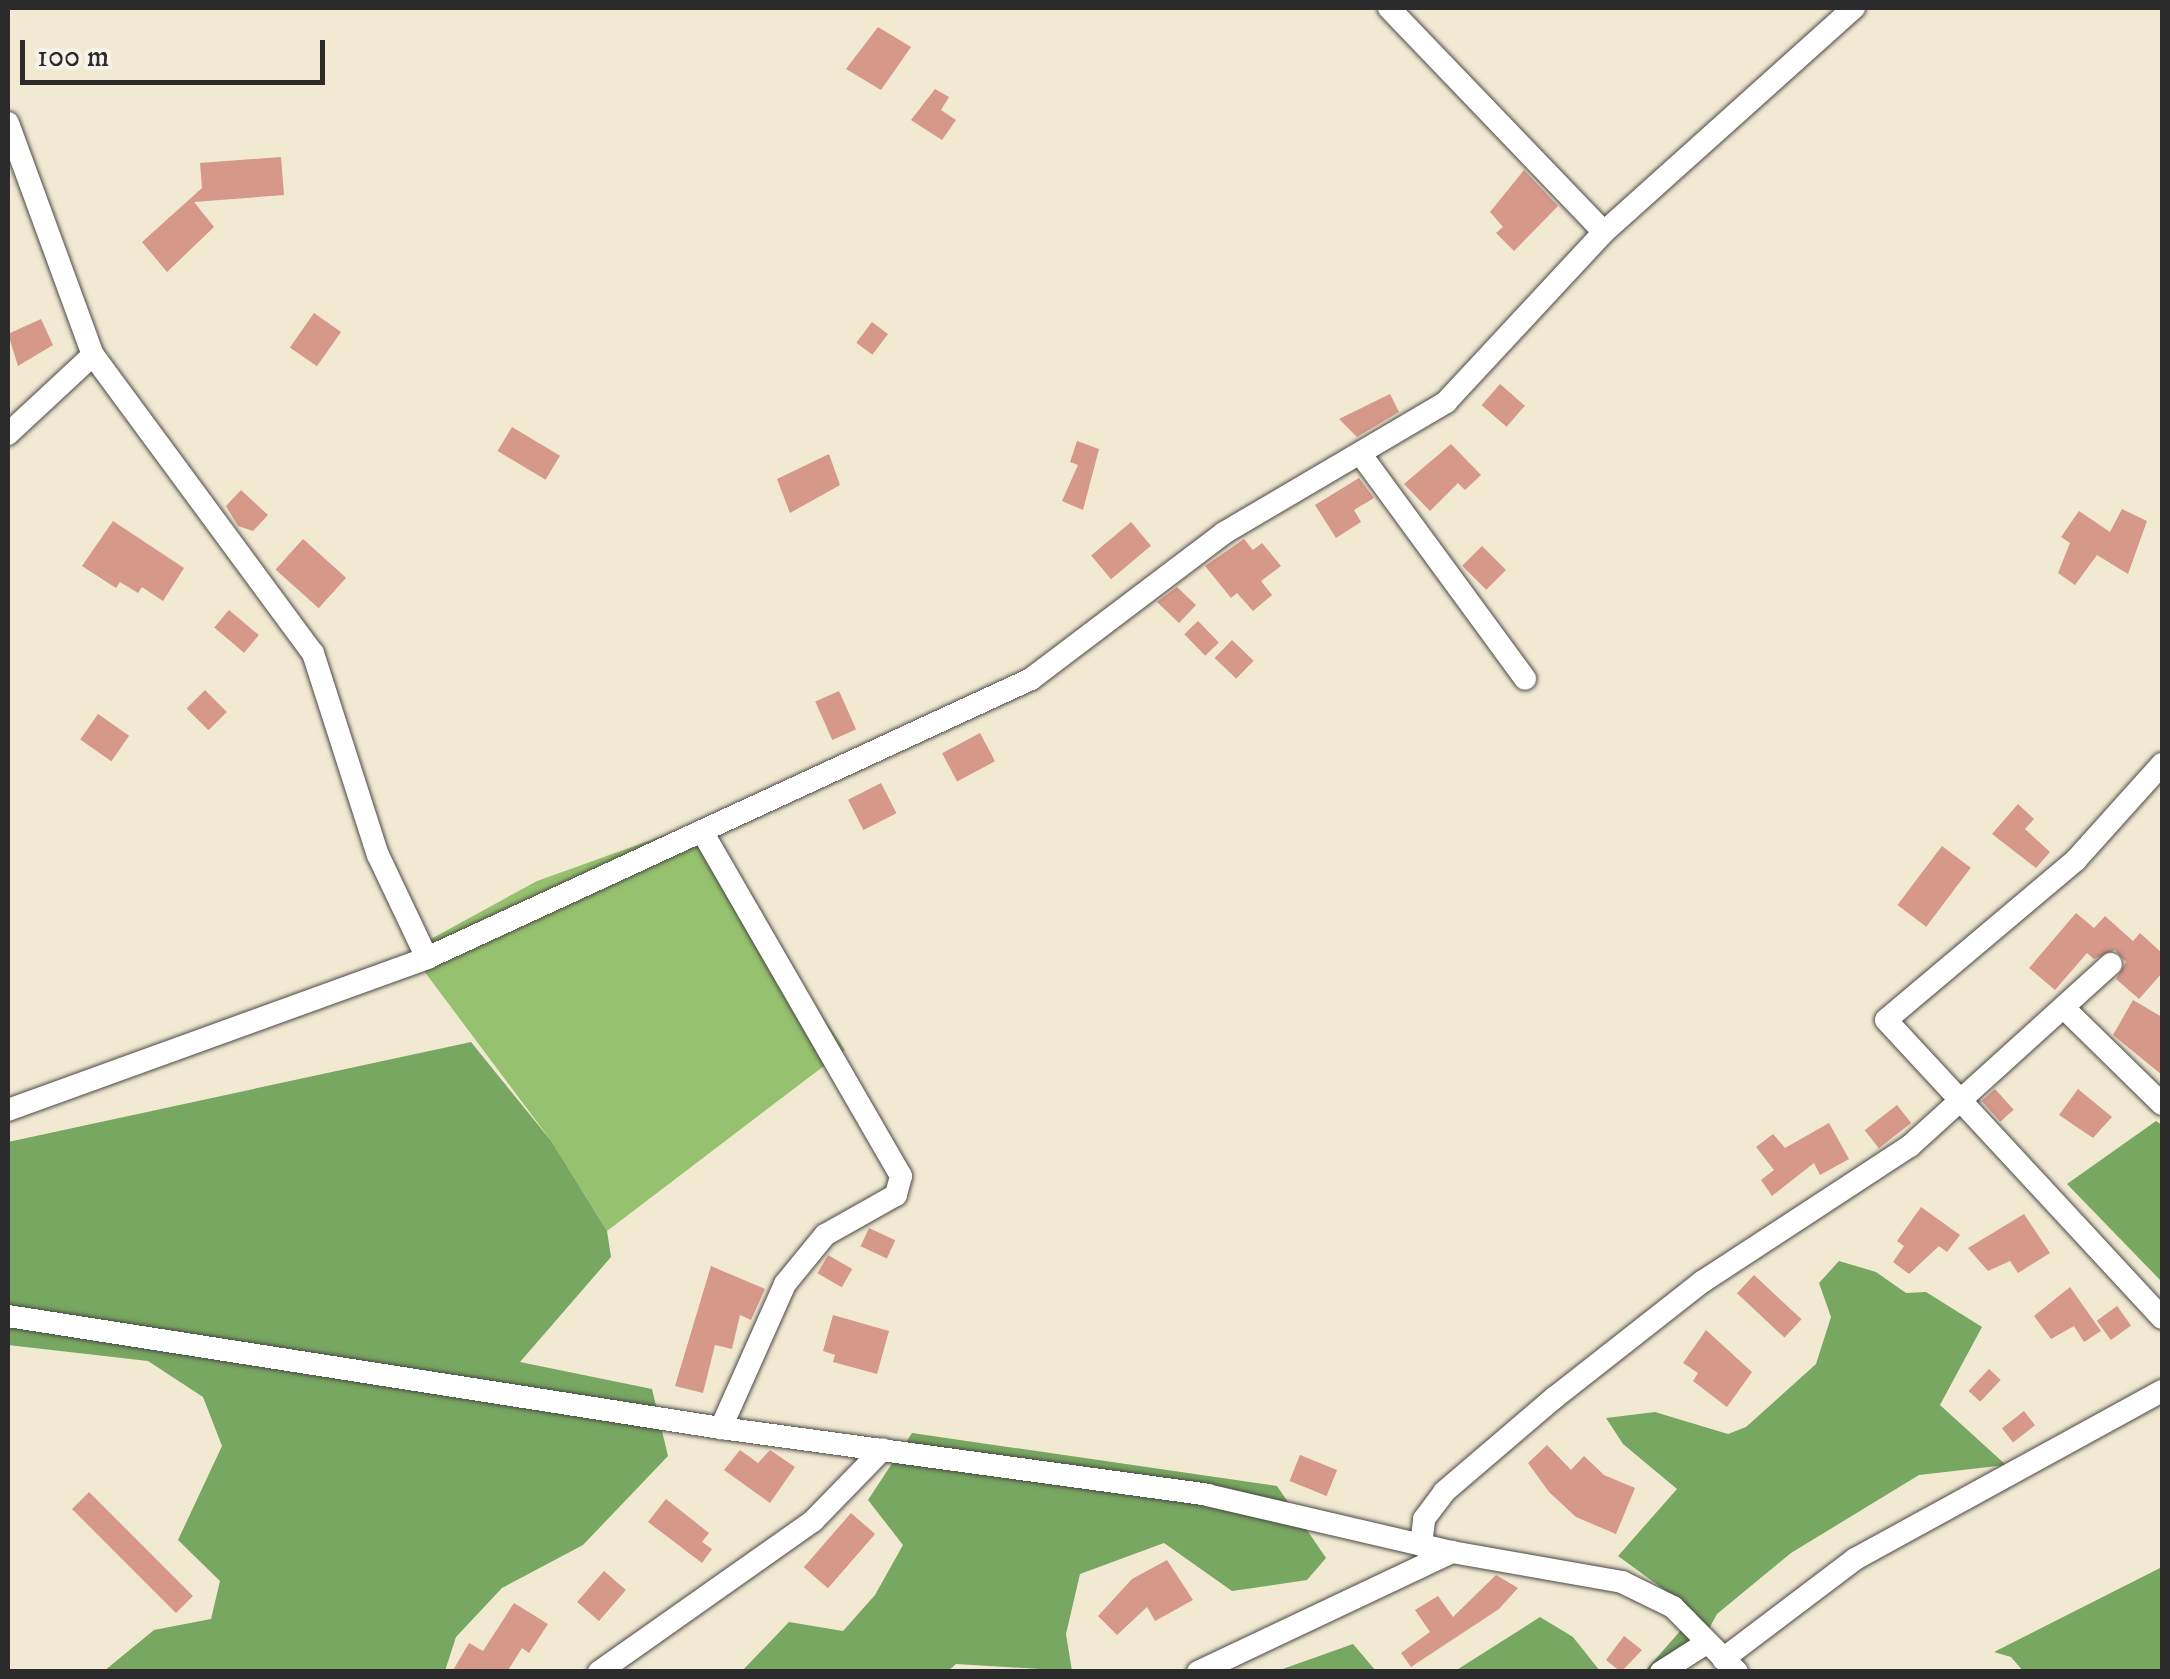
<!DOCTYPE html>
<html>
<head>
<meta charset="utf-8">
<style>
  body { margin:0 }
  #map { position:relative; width:2170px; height:1679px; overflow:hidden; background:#f2e9d3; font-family:"IM FELL DW Pica",serif }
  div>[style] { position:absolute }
  .green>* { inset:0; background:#96c16e }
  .forest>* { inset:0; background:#78a761 }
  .building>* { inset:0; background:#d59889; transform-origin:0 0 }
  .roads { filter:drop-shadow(0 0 2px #494844) drop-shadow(0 0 2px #494844) }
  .minor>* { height:22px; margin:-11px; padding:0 11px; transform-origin:11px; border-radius:11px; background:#fff }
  span { translate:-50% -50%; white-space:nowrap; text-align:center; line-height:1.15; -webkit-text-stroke:9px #f7f3e8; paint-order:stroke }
  .frame { position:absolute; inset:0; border:10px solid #2b2b2b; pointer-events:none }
  .scale { position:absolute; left:20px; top:40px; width:305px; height:45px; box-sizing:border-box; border:5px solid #2b2b2b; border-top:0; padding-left:12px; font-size:30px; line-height:35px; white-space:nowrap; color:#2b2b2b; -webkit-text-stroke:8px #f7f3e8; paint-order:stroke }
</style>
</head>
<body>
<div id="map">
  <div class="green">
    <i style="clip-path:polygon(693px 825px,845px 1050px,607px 1231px,552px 1142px,409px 951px,537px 881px)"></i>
  </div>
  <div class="forest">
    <i style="clip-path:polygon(471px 1042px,552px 1142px,607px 1231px,611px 1257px,520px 1362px,652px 1389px,668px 1456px,583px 1545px,502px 1588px,456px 1637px,445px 1671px,104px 1671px,154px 1630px,211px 1619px,220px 1581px,178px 1540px,222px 1446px,203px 1397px,148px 1361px,8px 1345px,8px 1142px)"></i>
    <i style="clip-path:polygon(2156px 1121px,2162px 1125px,2162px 1282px,2067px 1184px)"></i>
    <i style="clip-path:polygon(1839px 1261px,1876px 1272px,1906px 1293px,1926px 1292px,1982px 1327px,1940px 1405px,2006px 1465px,1919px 1475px,1791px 1553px,1717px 1614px,1686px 1671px,1645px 1671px,1696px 1613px,1618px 1556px,1677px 1489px,1623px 1444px,1606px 1418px,1655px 1412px,1728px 1434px,1746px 1427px,1816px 1364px,1831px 1317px,1819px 1283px)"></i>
    <i style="clip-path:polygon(912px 1433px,1277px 1486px,1326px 1558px,1307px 1580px,1232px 1591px,1164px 1543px,1080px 1574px,1066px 1634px,1072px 1671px,956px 1664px,947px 1672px,741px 1672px,789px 1622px,843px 1631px,875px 1595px,903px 1545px,868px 1500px)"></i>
    <i style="clip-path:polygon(2162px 1567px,2162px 1671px,2023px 1671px,2011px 1657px,1994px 1652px)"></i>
    <i style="clip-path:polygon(1540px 1617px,1573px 1637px,1600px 1671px,1455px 1671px)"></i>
    <i style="clip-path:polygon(1353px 1644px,1376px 1671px,1277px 1671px)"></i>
  </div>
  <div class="building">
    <i style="clip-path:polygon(878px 27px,911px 47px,881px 90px,846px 69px)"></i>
    <i style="clip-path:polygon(935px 89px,949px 97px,941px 110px,956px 120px,942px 140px,911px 120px)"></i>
    <i style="clip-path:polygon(281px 157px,284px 195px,194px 202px,214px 227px,167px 272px,142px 242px,202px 188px,200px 163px)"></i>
    <i style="clip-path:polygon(1524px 170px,1558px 206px,1514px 251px,1496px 233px,1503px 227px,1490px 212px)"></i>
    <i style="left:314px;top:313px;width:33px;height:42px;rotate:35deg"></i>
    <i style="clip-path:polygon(41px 319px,53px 345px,18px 366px,8px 334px)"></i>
    <i style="left:872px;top:322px;width:20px;height:26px;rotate:37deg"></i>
    <i style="left:1500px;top:384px;width:33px;height:28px;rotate:41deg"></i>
    <i style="clip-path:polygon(1390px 394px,1399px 412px,1357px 437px,1339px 419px)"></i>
    <i style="left:512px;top:427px;width:56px;height:28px;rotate:31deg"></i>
    <i style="clip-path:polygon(1077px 441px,1099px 449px,1083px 510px,1062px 501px,1078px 465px,1070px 462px)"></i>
    <i style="clip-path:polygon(1451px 444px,1481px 475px,1465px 490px,1458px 483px,1430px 511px,1404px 484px)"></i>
    <i style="clip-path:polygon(829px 454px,840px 485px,790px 513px,777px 479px)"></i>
    <i style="clip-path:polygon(1359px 478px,1374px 498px,1354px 510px,1361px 522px,1336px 538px,1315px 505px)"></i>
    <i style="clip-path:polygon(241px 490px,268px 515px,253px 531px,238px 526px,226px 506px)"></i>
    <i style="clip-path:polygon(2122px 509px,2147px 521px,2128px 574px,2097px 555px,2075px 585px,2058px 573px,2070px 543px,2061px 537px,2079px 511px,2110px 532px)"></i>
    <i style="clip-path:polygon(113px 521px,184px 568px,163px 601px,142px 587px,138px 593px,120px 582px,116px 588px,82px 566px)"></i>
    <i style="left:1131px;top:522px;width:31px;height:52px;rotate:50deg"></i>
    <i style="left:303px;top:539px;width:58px;height:41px;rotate:42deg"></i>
    <i style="clip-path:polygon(1244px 539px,1253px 550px,1262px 543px,1281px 566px,1261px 581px,1272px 595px,1253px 611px,1237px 593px,1231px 598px,1205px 566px)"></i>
    <i style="left:1482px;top:546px;width:34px;height:28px;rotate:45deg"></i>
    <i style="clip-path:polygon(1177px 587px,1196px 605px,1179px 623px,1157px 602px)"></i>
    <i style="left:229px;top:610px;width:39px;height:23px;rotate:40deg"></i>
    <i style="left:1198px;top:621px;width:30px;height:19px;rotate:46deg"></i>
    <i style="left:1232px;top:640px;width:30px;height:25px;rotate:44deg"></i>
    <i style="left:205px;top:690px;width:31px;height:26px;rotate:45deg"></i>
    <i style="left:839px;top:691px;width:42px;height:26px;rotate:66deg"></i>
    <i style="left:98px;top:714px;width:38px;height:31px;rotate:35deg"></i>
    <i style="left:980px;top:733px;width:32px;height:43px;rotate:62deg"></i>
    <i style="left:881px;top:783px;width:34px;height:37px;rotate:63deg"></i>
    <i style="clip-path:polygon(2018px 804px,2034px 819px,2025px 829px,2050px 852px,2036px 868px,1992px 834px)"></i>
    <i style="left:1942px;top:846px;width:36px;height:74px;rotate:37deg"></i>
    <i style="clip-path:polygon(2076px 913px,2094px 928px,2105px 916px,2133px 941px,2140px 933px,2162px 953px,2162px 973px,2139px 999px,2116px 979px,2126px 962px,2115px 950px,2094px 959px,2087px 953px,2055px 990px,2029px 968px)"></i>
    <i style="clip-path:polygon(2133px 1000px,2162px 1017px,2162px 1075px,2113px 1035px)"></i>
    <i style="left:1995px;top:1089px;width:28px;height:18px;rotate:48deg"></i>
    <i style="clip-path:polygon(2078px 1089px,2112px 1117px,2093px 1138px,2059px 1115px)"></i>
    <i style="left:1897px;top:1105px;width:23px;height:41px;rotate:52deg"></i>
    <i style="clip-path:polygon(1829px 1123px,1849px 1159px,1820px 1175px,1814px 1163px,1772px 1196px,1761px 1180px,1774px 1170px,1756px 1147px,1773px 1134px,1785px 1148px)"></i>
    <i style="clip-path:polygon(1921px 1207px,1960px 1235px,1947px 1252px,1939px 1246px,1909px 1274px,1893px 1262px,1904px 1246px,1897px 1241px)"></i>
    <i style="clip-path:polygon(2024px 1214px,2050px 1253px,2018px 1273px,2010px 1261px,1988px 1271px,1968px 1248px)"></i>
    <i style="left:869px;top:1228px;width:29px;height:20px;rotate:25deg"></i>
    <i style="left:828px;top:1255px;width:28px;height:21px;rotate:30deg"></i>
    <i style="clip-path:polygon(711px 1266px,765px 1289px,751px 1320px,740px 1315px,732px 1349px,715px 1345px,703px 1393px,675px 1386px)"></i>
    <i style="left:1754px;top:1275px;width:65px;height:25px;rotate:43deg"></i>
    <i style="clip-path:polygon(2070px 1287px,2101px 1331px,2084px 1342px,2074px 1326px,2051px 1339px,2034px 1316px)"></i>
    <i style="left:2117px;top:1306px;width:24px;height:25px;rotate:54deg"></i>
    <i style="clip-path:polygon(833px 1315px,889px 1331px,877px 1374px,833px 1362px,835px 1355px,823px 1351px)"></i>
    <i style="clip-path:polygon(1706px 1330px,1752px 1372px,1727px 1407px,1693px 1381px,1698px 1373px,1683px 1363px)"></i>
    <i style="left:1989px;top:1369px;width:16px;height:30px;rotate:43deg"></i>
    <i style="left:2024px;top:1411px;width:18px;height:28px;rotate:52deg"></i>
    <i style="clip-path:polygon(1547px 1445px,1571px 1470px,1584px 1456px,1604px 1475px,1635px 1488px,1616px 1534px,1576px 1517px,1549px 1492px,1528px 1463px)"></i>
    <i style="clip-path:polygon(740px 1450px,758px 1463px,770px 1450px,795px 1467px,770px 1503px,724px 1470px)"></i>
    <i style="left:1300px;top:1455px;width:40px;height:28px;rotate:22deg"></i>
    <i style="left:89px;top:1492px;width:147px;height:24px;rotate:45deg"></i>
    <i style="clip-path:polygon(666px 1499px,709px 1533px,702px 1542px,712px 1549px,702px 1563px,648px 1522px)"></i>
    <i style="left:851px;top:1513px;width:32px;height:72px;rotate:41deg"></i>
    <i style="clip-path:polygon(1167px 1560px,1193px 1600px,1155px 1621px,1147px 1607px,1117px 1635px,1098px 1616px,1132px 1579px)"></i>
    <i style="left:604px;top:1571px;width:29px;height:41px;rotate:41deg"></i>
    <i style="clip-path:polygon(1496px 1575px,1518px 1588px,1499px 1609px,1411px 1667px,1401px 1653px,1430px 1632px,1415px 1610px,1438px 1596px,1453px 1617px)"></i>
    <i style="clip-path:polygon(514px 1603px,548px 1624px,529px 1653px,522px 1648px,507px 1672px,452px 1672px,469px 1643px,483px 1651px)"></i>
    <i style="clip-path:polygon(1624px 1636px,1642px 1650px,1621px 1672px,1606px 1660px)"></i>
  </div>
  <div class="roads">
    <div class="minor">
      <i style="left:1389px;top:8px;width:310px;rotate:46.2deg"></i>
      <i style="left:8px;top:123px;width:247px;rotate:69.9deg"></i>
      <i style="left:93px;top:355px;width:370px;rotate:53.6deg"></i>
      <i style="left:313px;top:653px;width:212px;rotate:72.2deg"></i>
      <i style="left:378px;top:855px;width:114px;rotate:64.6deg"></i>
      <i style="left:8px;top:434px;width:116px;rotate:-42.9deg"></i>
      <i style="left:1362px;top:456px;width:276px;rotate:53.8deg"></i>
      <i style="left:2162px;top:764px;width:129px;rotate:131.9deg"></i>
      <i style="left:2076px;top:860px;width:248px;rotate:139.9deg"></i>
      <i style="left:1886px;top:1020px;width:406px;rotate:47.2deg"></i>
      <i style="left:703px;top:833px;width:396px;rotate:60deg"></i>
      <i style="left:901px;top:1176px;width:20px;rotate:105deg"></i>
      <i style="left:896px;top:1195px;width:81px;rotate:150.6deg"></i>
      <i style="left:825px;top:1235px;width:63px;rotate:129.2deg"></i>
      <i style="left:785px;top:1284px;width:158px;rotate:114deg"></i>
      <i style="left:2064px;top:1008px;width:137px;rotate:44.4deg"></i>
      <i style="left:8px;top:1110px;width:446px;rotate:-19.9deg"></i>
      <i style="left:427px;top:958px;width:665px;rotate:-24.79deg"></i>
      <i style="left:1031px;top:679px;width:242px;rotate:-37.1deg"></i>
      <i style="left:1224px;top:533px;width:258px;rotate:-30.5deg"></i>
      <i style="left:1446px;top:402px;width:232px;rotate:-47.1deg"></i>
      <i style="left:1604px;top:232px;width:336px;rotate:-41.9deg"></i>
      <i style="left:8px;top:1316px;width:722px;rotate:8.93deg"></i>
      <i style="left:721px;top:1428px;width:491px;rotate:7.8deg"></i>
      <i style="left:1207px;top:1495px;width:252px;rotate:13.1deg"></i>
      <i style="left:1452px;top:1552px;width:173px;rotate:10deg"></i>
      <i style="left:1622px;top:1582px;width:57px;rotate:26.1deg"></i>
      <i style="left:1673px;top:1607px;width:91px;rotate:45.4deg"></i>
      <i style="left:1421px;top:1545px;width:26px;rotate:-83deg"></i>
      <i style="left:1424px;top:1519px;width:34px;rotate:-53deg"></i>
      <i style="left:1444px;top:1492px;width:145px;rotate:-40.5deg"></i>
      <i style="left:1554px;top:1398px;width:188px;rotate:-38.1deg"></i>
      <i style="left:1702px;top:1282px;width:249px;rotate:-33.2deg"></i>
      <i style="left:1910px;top:1146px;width:271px;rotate:-42.2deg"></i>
      <i style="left:1723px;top:1659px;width:166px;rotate:-37.1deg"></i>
      <i style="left:1855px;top:1559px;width:350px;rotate:-28.7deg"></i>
      <i style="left:599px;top:1672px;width:262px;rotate:-35.2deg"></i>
      <i style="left:813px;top:1521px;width:100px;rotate:-45.8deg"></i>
      <i style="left:1198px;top:1672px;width:281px;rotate:-25.3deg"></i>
      <i style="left:1661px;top:1672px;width:52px;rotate:-32.5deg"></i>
    </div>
  </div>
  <div class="frame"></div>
  <div class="scale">100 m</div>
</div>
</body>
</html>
